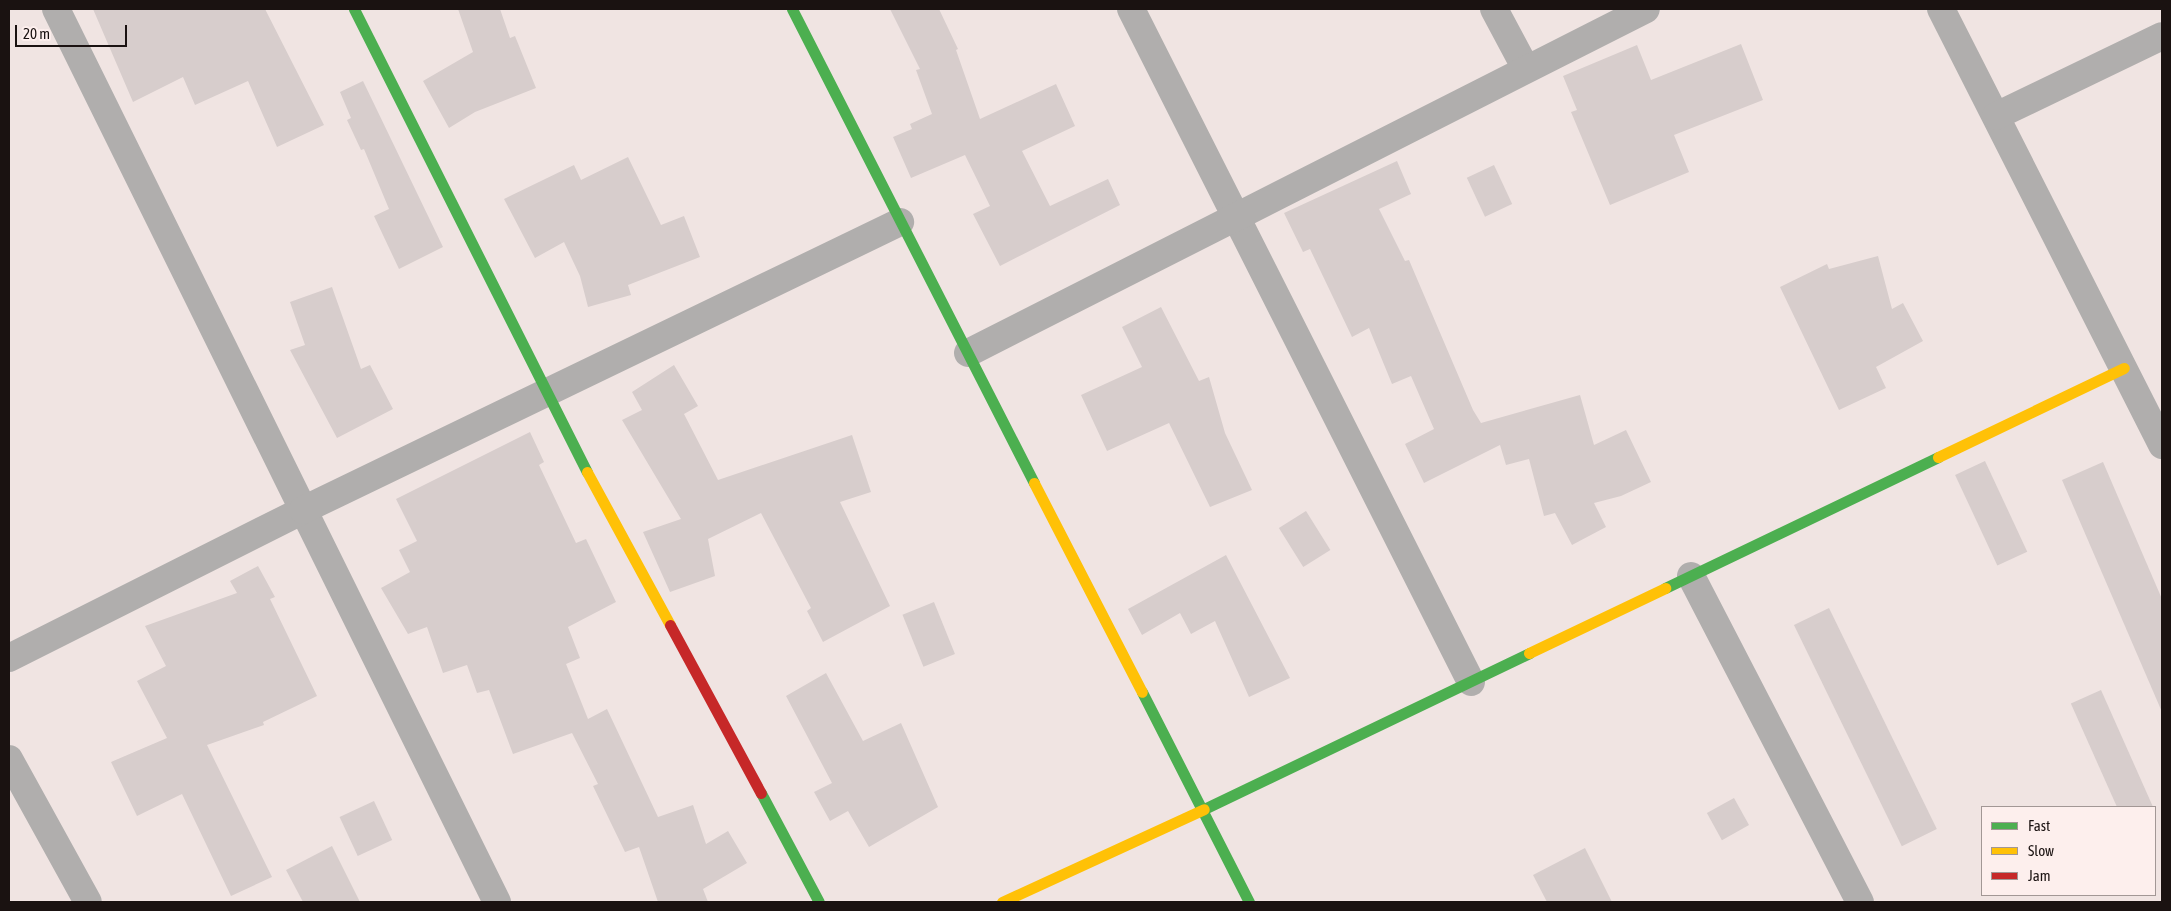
<!DOCTYPE html>
<html>
<head>
<meta charset="utf-8">
<style>
  body { margin:0 }
  #map { position:relative; width:2171px; height:911px; overflow:hidden; background:#f0e4e2; font-family:"Asap Condensed",sans-serif }
  div>[style] { position:absolute }
  .building>* { inset:0; background:#d7cdcc; transform-origin:0 0 }
  .street>* { height:28px; margin:-14px; padding:0 14px; transform-origin:14px; border-radius:14px; background:#b0aead }
  .fast>* { height:11px; margin:-5.5px; padding:0 5.5px; transform-origin:5.5px; border-radius:5.5px; background:#4caf50 }
  .slow>* { height:11px; margin:-5.5px; padding:0 5.5px; transform-origin:5.5px; border-radius:5.5px; background:#ffc107 }
  .jam>* { height:11px; margin:-5.5px; padding:0 5.5px; transform-origin:5.5px; border-radius:5.5px; background:#c62828 }
  span { translate:-50% -50%; white-space:nowrap; text-align:center; line-height:1.15; -webkit-text-stroke:4.5px #fdefed; paint-order:stroke }
  .frame { position:absolute; inset:0; border:10px solid #1a1211; pointer-events:none }
  .legend { position:absolute; left:1981px; top:806px; width:175px; height:90px; box-sizing:border-box; background:#fdefed; border:1px solid #a29795; margin:0; padding:6px 9px; list-style:none; font-size:15px; color:#1a1211 }
  .legend li { display:flex; align-items:center; gap:10px; height:25px }
  .legend b { width:25px; border:1px solid #a29795 }
  .scale { position:absolute; left:15px; top:25px; width:112px; height:22px; box-sizing:border-box; border:2px solid #1a1211; border-top:0; padding-left:6px; font-size:15px; line-height:18px; white-space:nowrap; color:#1a1211; -webkit-text-stroke:4px #fdefed; paint-order:stroke }
</style>
</head>
<body>
<div id="map">
  <div class="building">
    <i style="clip-path:polygon(93px 9px,265px 9px,324px 125px,277px 147px,248px 81px,195px 105px,183px 77px,133px 102px)"></i>
    <i style="clip-path:polygon(458px 9px,500px 9px,510px 38px,515px 36px,536px 88px,475px 112px,449px 128px,423px 81px,473px 52px)"></i>
    <i style="clip-path:polygon(890px 9px,939px 9px,958px 49px,956px 50px,980px 119px,1056px 84px,1075px 126px,1022px 151px,1050px 206px,1108px 179px,1120px 205px,1000px 266px,973px 214px,990px 206px,965px 155px,911px 178px,893px 137px,912px 129px,910px 124px,932px 114px,916px 70px,920px 69px)"></i>
    <i style="clip-path:polygon(1741px 44px,1763px 100px,1674px 135px,1689px 172px,1610px 205px,1571px 112px,1577px 110px,1563px 76px,1637px 45px,1651px 80px)"></i>
    <i style="clip-path:polygon(363px 81px,443px 247px,399px 269px,374px 216px,389px 209px,364px 149px,361px 150px,347px 120px,351px 118px,340px 92px)"></i>
    <i style="clip-path:polygon(628px 157px,661px 225px,684px 216px,700px 257px,628px 285px,631px 295px,588px 307px,580px 276px,564px 242px,535px 258px,504px 199px,574px 165px,581px 180px)"></i>
    <i style="clip-path:polygon(1397px 161px,1411px 194px,1379px 209px,1405px 261px,1409px 260px,1473px 410px,1481px 423px,1580px 395px,1594px 445px,1626px 430px,1651px 482px,1621px 496px,1594px 503px,1606px 527px,1572px 545px,1555px 513px,1544px 516px,1529px 459px,1506px 465px,1500px 445px,1424px 483px,1405px 444px,1434px 429px,1411px 376px,1392px 384px,1369px 328px,1352px 337px,1310px 249px,1303px 252px,1284px 213px)"></i>
    <i style="left:1494px;top:165px;width:43px;height:30px;rotate:65deg"></i>
    <i style="clip-path:polygon(1878px 256px,1892px 309px,1903px 303px,1923px 341px,1876px 367px,1886px 388px,1839px 410px,1780px 287px,1827px 264px,1829px 269px)"></i>
    <i style="clip-path:polygon(332px 287px,361px 369px,370px 365px,393px 409px,337px 438px,290px 350px,305px 345px,290px 302px)"></i>
    <i style="clip-path:polygon(1161px 307px,1199px 381px,1209px 377px,1225px 433px,1252px 490px,1210px 507px,1169px 423px,1107px 451px,1081px 395px,1142px 367px,1122px 327px)"></i>
    <i style="clip-path:polygon(674px 365px,698px 406px,684px 414px,718px 480px,852px 435px,871px 492px,840px 502px,890px 606px,823px 642px,807px 611px,811px 608px,761px 513px,708px 539px,715px 576px,670px 592px,643px 532px,681px 519px,622px 420px,642px 410px,632px 392px)"></i>
    <i style="clip-path:polygon(530px 432px,544px 462px,539px 465px,576px 543px,586px 539px,616px 602px,568px 627px,580px 658px,566px 664px,588px 719px,607px 709px,658px 817px,693px 805px,706px 844px,728px 831px,747px 863px,703px 889px,708px 902px,658px 902px,639px 847px,625px 852px,593px 786px,598px 784px,572px 733px,513px 754px,489px 690px,477px 693px,467px 665px,443px 673px,427px 627px,408px 634px,381px 588px,410px 572px,399px 550px,417px 541px,396px 499px)"></i>
    <i style="left:1985px;top:461px;width:100px;height:33px;rotate:65deg"></i>
    <i style="clip-path:polygon(2103px 462px,2162px 599px,2162px 712px,2062px 480px)"></i>
    <i style="left:1306px;top:511px;width:46px;height:32px;rotate:58deg"></i>
    <i style="clip-path:polygon(1226px 555px,1290px 678px,1249px 697px,1215px 621px,1191px 634px,1180px 613px,1142px 635px,1128px 609px)"></i>
    <i style="clip-path:polygon(258px 566px,275px 597px,270px 599px,317px 696px,263px 722px,264px 725px,207px 745px,272px 877px,231px 896px,182px 794px,137px 816px,111px 762px,167px 738px,137px 681px,166px 666px,145px 626px,237px 593px,230px 581px)"></i>
    <i style="left:934px;top:602px;width:56px;height:34px;rotate:68deg"></i>
    <i style="left:1829px;top:608px;width:246px;height:39px;rotate:64deg"></i>
    <i style="clip-path:polygon(826px 673px,863px 741px,901px 723px,938px 807px,869px 847px,848px 811px,830px 821px,814px 792px,832px 783px,786px 696px)"></i>
    <i style="left:2101px;top:690px;width:128px;height:33px;rotate:66deg"></i>
    <i style="left:1734px;top:798px;width:31px;height:31px;rotate:61deg"></i>
    <i style="left:374px;top:801px;width:43px;height:38px;rotate:65deg"></i>
    <i style="clip-path:polygon(332px 846px,360px 902px,303px 902px,286px 870px)"></i>
    <i style="clip-path:polygon(1585px 848px,1612px 902px,1547px 902px,1533px 875px)"></i>
  </div>
  <div class="street">
    <i style="left:56px;top:9px;width:996px;rotate:63.72deg"></i>
    <i style="left:1131px;top:9px;width:754px;rotate:63.2deg"></i>
    <i style="left:1494px;top:9px;width:68px;rotate:61.9deg"></i>
    <i style="left:1941px;top:9px;width:489px;rotate:63.1deg"></i>
    <i style="left:1996px;top:116px;width:184px;rotate:-25.7deg"></i>
    <i style="left:968px;top:353px;width:760px;rotate:-26.9deg"></i>
    <i style="left:1691px;top:576px;width:367px;rotate:62.6deg"></i>
    <i style="left:9px;top:658px;width:329px;rotate:-26.7deg"></i>
    <i style="left:303px;top:510px;width:663px;rotate:-25.75deg"></i>
    <i style="left:9px;top:759px;width:163px;rotate:61.1deg"></i>
  </div>
  <div class="fast">
    <i style="left:354px;top:9px;width:518px;rotate:63.29deg"></i>
    <i style="left:792px;top:9px;width:532px;rotate:62.95deg"></i>
    <i style="left:1665px;top:588px;width:303px;rotate:-25.6deg"></i>
    <i style="left:1142px;top:692px;width:236px;rotate:63deg"></i>
    <i style="left:761px;top:793px;width:123px;rotate:62deg"></i>
    <i style="left:1204px;top:809px;width:361px;rotate:-25.6deg"></i>
  </div>
  <div class="slow">
    <i style="left:1938px;top:457px;width:206px;rotate:-25.6deg"></i>
    <i style="left:587px;top:472px;width:174px;rotate:61.5deg"></i>
    <i style="left:1034px;top:483px;width:235px;rotate:62.7deg"></i>
    <i style="left:1529px;top:653px;width:151px;rotate:-25.5deg"></i>
    <i style="left:1002px;top:902px;width:222px;rotate:-24.7deg"></i>
  </div>
  <div class="jam">
    <i style="left:670px;top:625px;width:191px;rotate:61.6deg"></i>
  </div>
  <div class="frame"></div>
  <ul class="legend">
  <li><b style="height:6px;background:#4caf50"></b>Fast</li>
  <li><b style="height:6px;background:#ffc107"></b>Slow</li>
  <li><b style="height:6px;background:#c62828"></b>Jam</li>
  </ul>
  <div class="scale">20 m</div>
</div>
</body>
</html>
